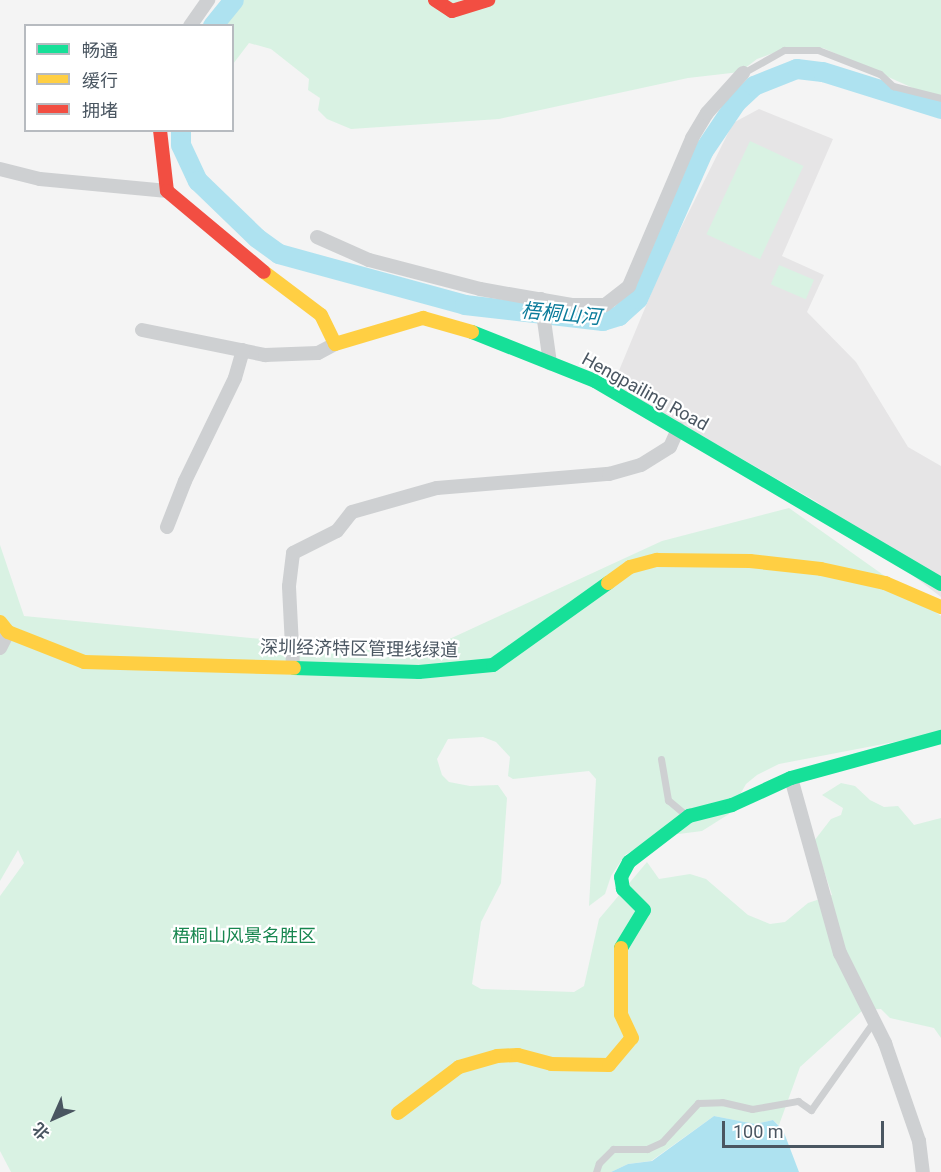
<!DOCTYPE html>
<html>
<head>
<meta charset="utf-8">
<style>
  body { margin:0 }
  #map { position:relative; width:941px; height:1172px; overflow:hidden; background:#f4f4f4; font-family:Roboto,"Noto Sans SC",sans-serif }
  div>[style] { position:absolute }
  .education>* { inset:0; background:#e6e5e6 }
  .green>* { inset:0; background:#d9f2e3; transform-origin:0 0 }
  .water>* { inset:0; background:#aee2f0 }
  .river>* { height:20px; margin:-10px; padding:0 10px; transform-origin:10px; border-radius:10px; background:#aee2f0 }
  .lane>* { height:7px; margin:-3.5px; padding:0 3.5px; transform-origin:3.5px; border-radius:3.5px; background:#ced0d2 }
  .street>* { height:14px; margin:-7px; padding:0 7px; transform-origin:7px; border-radius:7px; background:#ced0d2 }
  .fast>* { height:14px; margin:-7px; padding:0 7px; transform-origin:7px; border-radius:7px; background:#16e098 }
  .slow>* { height:14px; margin:-7px; padding:0 7px; transform-origin:7px; border-radius:7px; background:#ffcf43 }
  .jam>* { height:14px; margin:-7px; padding:0 7px; transform-origin:7px; border-radius:7px; background:#f24e42 }
  span { translate:-50% -50%; white-space:nowrap; text-align:center; line-height:1.15; -webkit-text-stroke:4.5px #fff; paint-order:stroke }
  .street-label { font-size:18px; color:#4a5661 }
  .park-label { font-size:18px; color:#17864f }
  .water-label { font-size:20px; color:#0c7c9b; font-style:italic }
  .legend { position:absolute; left:24px; top:24px; width:210px; height:108px; box-sizing:border-box; background:#fff; border:2px solid #b7bbc0; margin:0; padding:8px 10px; list-style:none; font-size:18px; color:#4a5661 }
  .legend li { display:flex; align-items:center; gap:12px; height:30px }
  .legend b { width:30px; border:2px solid #b7bbc0 }
  .north { position:absolute; left:24px; top:1088px; width:60px; height:60px; -webkit-text-stroke:4px #fff; paint-order:stroke; rotate:225deg; font-size:16px; font-weight:700; line-height:24px; text-align:center; color:#4a5661 }
  .north::after { content:''; display:block; margin:auto; width:21px; height:27px; background:#4a5661; clip-path:polygon(50% 0,100% 100%,50% 72%,0 100%) }
  .scale { position:absolute; left:722px; top:1121px; width:162px; height:27px; box-sizing:border-box; border:3px solid #4a5661; border-top:0; padding-left:8px; font-size:18px; line-height:21px; white-space:nowrap; color:#4a5661; -webkit-text-stroke:4px #fff; paint-order:stroke }
</style>
</head>
<body>
<div id="map">
  <div class="education">
    <i style="clip-path:polygon(759px 109px,833px 139px,782px 256px,824px 275px,807px 312px,856px 362px,908px 447px,941px 466px,941px 597px,817px 502px,613px 385px,665px 260px,733px 123px)"></i>
  </div>
  <div class="green">
    <i style="clip-path:polygon(241px 0,941px 0,941px 96px,922px 92px,823px 48px,789px 47px,757px 59px,740px 72px,688px 78px,499px 119px,351px 129px,327px 119px,318px 110px,320px 98px,308px 90px,309px 79px,271px 49px,249px 43px,233px 64px,232px 26px,220px 26px)"></i>
    <i style="left:750px;top:141px;width:59px;height:103px;rotate:25deg"></i>
    <i style="left:779px;top:265px;width:38px;height:21px;rotate:23deg"></i>
    <i style="clip-path:polygon(789px 508px,941px 616px,941px 733px,779px 764px,757px 775px,746px 784px,729px 814px,702px 831px,655px 837px,625px 855px,611px 876px,605px 894px,589px 906px,596px 779px,589px 771px,513px 779px,508px 776px,510px 757px,496px 742px,483px 737px,448px 739px,437px 759px,442px 775px,449px 782px,470px 786px,498px 785px,507px 798px,501px 883px,481px 922px,472px 984px,481px 989px,574px 992px,584px 986px,599px 919px,647px 862px,659px 879px,690px 874px,706px 879px,748px 915px,770px 924px,785px 922px,808px 903px,832px 895px,814px 841px,831px 819px,841px 815px,843px 808px,822px 795px,841px 783px,855px 786px,870px 800px,884px 807px,898px 806px,914px 825px,941px 818px,941px 1038px,934px 1028px,890px 1018px,881px 1009px,863px 1010px,800px 1067px,779px 1125px,773px 1120px,755px 1124px,714px 1116px,651px 1161px,628px 1164px,611px 1172px,11px 1172px,0 1151px,0 896px,24px 863px,18px 850px,0 881px,0 545px,24px 616px,417px 654px,662px 541px)"></i>
  </div>
  <div class="water">
    <i style="clip-path:polygon(714px 1116px,755px 1124px,773px 1120px,783px 1130px,799px 1172px,611px 1172px,628px 1164px,652px 1161px)"></i>
  </div>
  <div class="river">
    <i style="left:213px;top:26px;width:33px;rotate:-51deg"></i>
    <i style="left:181px;top:130px;width:15px;rotate:90deg"></i>
    <i style="left:181px;top:145px;width:40px;rotate:65deg"></i>
    <i style="left:198px;top:181px;width:82px;rotate:44deg"></i>
    <i style="left:257px;top:238px;width:27px;rotate:36deg"></i>
    <i style="left:279px;top:254px;width:193px;rotate:15.3deg"></i>
    <i style="left:465px;top:305px;width:139px;rotate:6.6deg"></i>
    <i style="left:603px;top:321px;width:17px;rotate:-17deg"></i>
    <i style="left:619px;top:316px;width:25px;rotate:-42deg"></i>
    <i style="left:638px;top:299px;width:161px;rotate:-66.1deg"></i>
    <i style="left:703px;top:152px;width:59px;rotate:-56deg"></i>
    <i style="left:736px;top:103px;width:25px;rotate:-43deg"></i>
    <i style="left:754px;top:86px;width:46px;rotate:-21.6deg"></i>
    <i style="left:797px;top:69px;width:26px;rotate:7deg"></i>
    <i style="left:823px;top:72px;width:124px;rotate:17.4deg"></i>
  </div>
  <div class="lane">
    <i style="left:743px;top:73px;width:47px;rotate:-29.3deg"></i>
    <i style="left:784px;top:50px;width:34px"></i>
    <i style="left:818px;top:50px;width:66px;rotate:21.2deg"></i>
    <i style="left:880px;top:74px;width:18px;rotate:43deg"></i>
    <i style="left:893px;top:86px;width:49px;rotate:14deg"></i>
    <i style="left:661px;top:759px;width:42px;rotate:80.3deg"></i>
    <i style="left:668px;top:800px;width:23px;rotate:40deg"></i>
    <i style="left:596px;top:1172px;width:9px;rotate:-72deg"></i>
    <i style="left:599px;top:1163px;width:20px;rotate:-45deg"></i>
    <i style="left:613px;top:1149px;width:34px"></i>
    <i style="left:647px;top:1149px;width:17px;rotate:-25deg"></i>
    <i style="left:662px;top:1142px;width:53px;rotate:-47.3deg"></i>
    <i style="left:698px;top:1103px;width:24px;rotate:-2deg"></i>
    <i style="left:722px;top:1102px;width:31px;rotate:13deg"></i>
    <i style="left:752px;top:1109px;width:47px;rotate:-9.9deg"></i>
    <i style="left:798px;top:1101px;width:16px;rotate:35deg"></i>
    <i style="left:811px;top:1110px;width:109px;rotate:-54.7deg"></i>
  </div>
  <div class="street">
    <i style="left:190px;top:26px;width:32px;rotate:-55deg"></i>
    <i style="left:0;top:169px;width:41px;rotate:14deg"></i>
    <i style="left:40px;top:179px;width:128px;rotate:5.4deg"></i>
    <i style="left:317px;top:237px;width:57px;rotate:23.9deg"></i>
    <i style="left:369px;top:260px;width:115px;rotate:14.6deg"></i>
    <i style="left:480px;top:289px;width:93px;rotate:9.9deg"></i>
    <i style="left:572px;top:305px;width:33px"></i>
    <i style="left:605px;top:305px;width:31px;rotate:-38deg"></i>
    <i style="left:629px;top:286px;width:161px;rotate:-66.9deg"></i>
    <i style="left:692px;top:138px;width:29px;rotate:-59deg"></i>
    <i style="left:707px;top:113px;width:54px;rotate:-48deg"></i>
    <i style="left:541px;top:299px;width:65px;rotate:82deg"></i>
    <i style="left:142px;top:330px;width:126px;rotate:11.5deg"></i>
    <i style="left:265px;top:355px;width:53px;rotate:-2.2deg"></i>
    <i style="left:318px;top:353px;width:19px;rotate:-28deg"></i>
    <i style="left:167px;top:527px;width:49px;rotate:-68.6deg"></i>
    <i style="left:185px;top:481px;width:114px;rotate:-64.1deg"></i>
    <i style="left:235px;top:378px;width:29px;rotate:-74deg"></i>
    <i style="left:0;top:648px;width:18px;rotate:-63deg"></i>
    <i style="left:293px;top:666px;width:80px;rotate:-92.9deg"></i>
    <i style="left:289px;top:586px;width:33px;rotate:-83deg"></i>
    <i style="left:293px;top:553px;width:49px;rotate:-26.6deg"></i>
    <i style="left:337px;top:531px;width:24px;rotate:-52deg"></i>
    <i style="left:352px;top:512px;width:88px;rotate:-15.8deg"></i>
    <i style="left:437px;top:488px;width:173px;rotate:-4.7deg"></i>
    <i style="left:609px;top:474px;width:33px;rotate:-16deg"></i>
    <i style="left:641px;top:465px;width:34px;rotate:-32deg"></i>
    <i style="left:670px;top:447px;width:20px;rotate:-66deg"></i>
    <i style="left:791px;top:778px;width:182px;rotate:74.4deg"></i>
    <i style="left:840px;top:953px;width:101px;rotate:63.4deg"></i>
    <i style="left:885px;top:1043px;width:104px;rotate:70.9deg"></i>
    <i style="left:919px;top:1141px;width:31px;rotate:83deg"></i>
  </div>
  <div class="fast">
    <i style="left:472px;top:332px;width:132px;rotate:21.7deg"></i>
    <i style="left:595px;top:381px;width:401px;rotate:30.4deg"></i>
    <i style="left:294px;top:668px;width:125px;rotate:1.8deg"></i>
    <i style="left:419px;top:672px;width:74px;rotate:-5.4deg"></i>
    <i style="left:493px;top:665px;width:141px;rotate:-35.5deg"></i>
    <i style="left:621px;top:948px;width:44px;rotate:-58.8deg"></i>
    <i style="left:644px;top:910px;width:30px;rotate:-135deg"></i>
    <i style="left:623px;top:889px;width:12px;rotate:-99deg"></i>
    <i style="left:621px;top:877px;width:17px;rotate:-62deg"></i>
    <i style="left:629px;top:862px;width:76px;rotate:-37.5deg"></i>
    <i style="left:689px;top:816px;width:44px;rotate:-14.3deg"></i>
    <i style="left:732px;top:805px;width:65px;rotate:-24.6deg"></i>
    <i style="left:791px;top:778px;width:156px;rotate:-15.3deg"></i>
  </div>
  <div class="slow">
    <i style="left:264px;top:272px;width:71px;rotate:37deg"></i>
    <i style="left:321px;top:315px;width:32px;rotate:64deg"></i>
    <i style="left:335px;top:344px;width:92px;rotate:-16.5deg"></i>
    <i style="left:423px;top:318px;width:51px;rotate:15.9deg"></i>
    <i style="left:608px;top:583px;width:27px;rotate:-36deg"></i>
    <i style="left:630px;top:567px;width:28px;rotate:-15deg"></i>
    <i style="left:657px;top:560px;width:93px;rotate:0.6deg"></i>
    <i style="left:750px;top:561px;width:71px;rotate:6.4deg"></i>
    <i style="left:821px;top:569px;width:66px;rotate:12.3deg"></i>
    <i style="left:885px;top:583px;width:61px;rotate:23.2deg"></i>
    <i style="left:0;top:622px;width:13px;rotate:51deg"></i>
    <i style="left:8px;top:632px;width:82px;rotate:21.5deg"></i>
    <i style="left:84px;top:662px;width:210px;rotate:1.6deg"></i>
    <i style="left:398px;top:1113px;width:76px;rotate:-37deg"></i>
    <i style="left:459px;top:1067px;width:40px;rotate:-16deg"></i>
    <i style="left:497px;top:1056px;width:21px;rotate:-3deg"></i>
    <i style="left:518px;top:1055px;width:34px;rotate:15deg"></i>
    <i style="left:551px;top:1064px;width:58px;rotate:1deg"></i>
    <i style="left:609px;top:1065px;width:35px;rotate:-50deg"></i>
    <i style="left:632px;top:1038px;width:26px;rotate:-115deg"></i>
    <i style="left:621px;top:1014px;width:66px;rotate:-90deg"></i>
  </div>
  <div class="jam">
    <i style="left:435px;top:0;width:20px;rotate:33deg"></i>
    <i style="left:452px;top:11px;width:38px;rotate:-17deg"></i>
    <i style="left:160px;top:130px;width:61px;rotate:83.5deg"></i>
    <i style="left:167px;top:191px;width:126px;rotate:39.9deg"></i>
  </div>
  <div class="street-label">
    <span style="left:645px;top:392px;rotate:29deg">Hengpailing Road</span>
    <span style="left:359px;top:649px;rotate:1deg">深圳经济特区管理线绿道</span>
  </div>
  <div class="park-label">
    <span style="left:244px;top:936px">梧桐山风景名胜区</span>
  </div>
  <div class="water-label">
    <span style="left:561px;top:314px;rotate:5deg">梧桐山河</span>
  </div>
  <ul class="legend">
  <li><b style="height:8px;background:#16e098"></b>畅通</li>
  <li><b style="height:8px;background:#ffcf43"></b>缓行</li>
  <li><b style="height:8px;background:#f24e42"></b>拥堵</li>
  </ul>
  <div class="north">北</div>
  <div class="scale">100 m</div>
</div>
</body>
</html>
